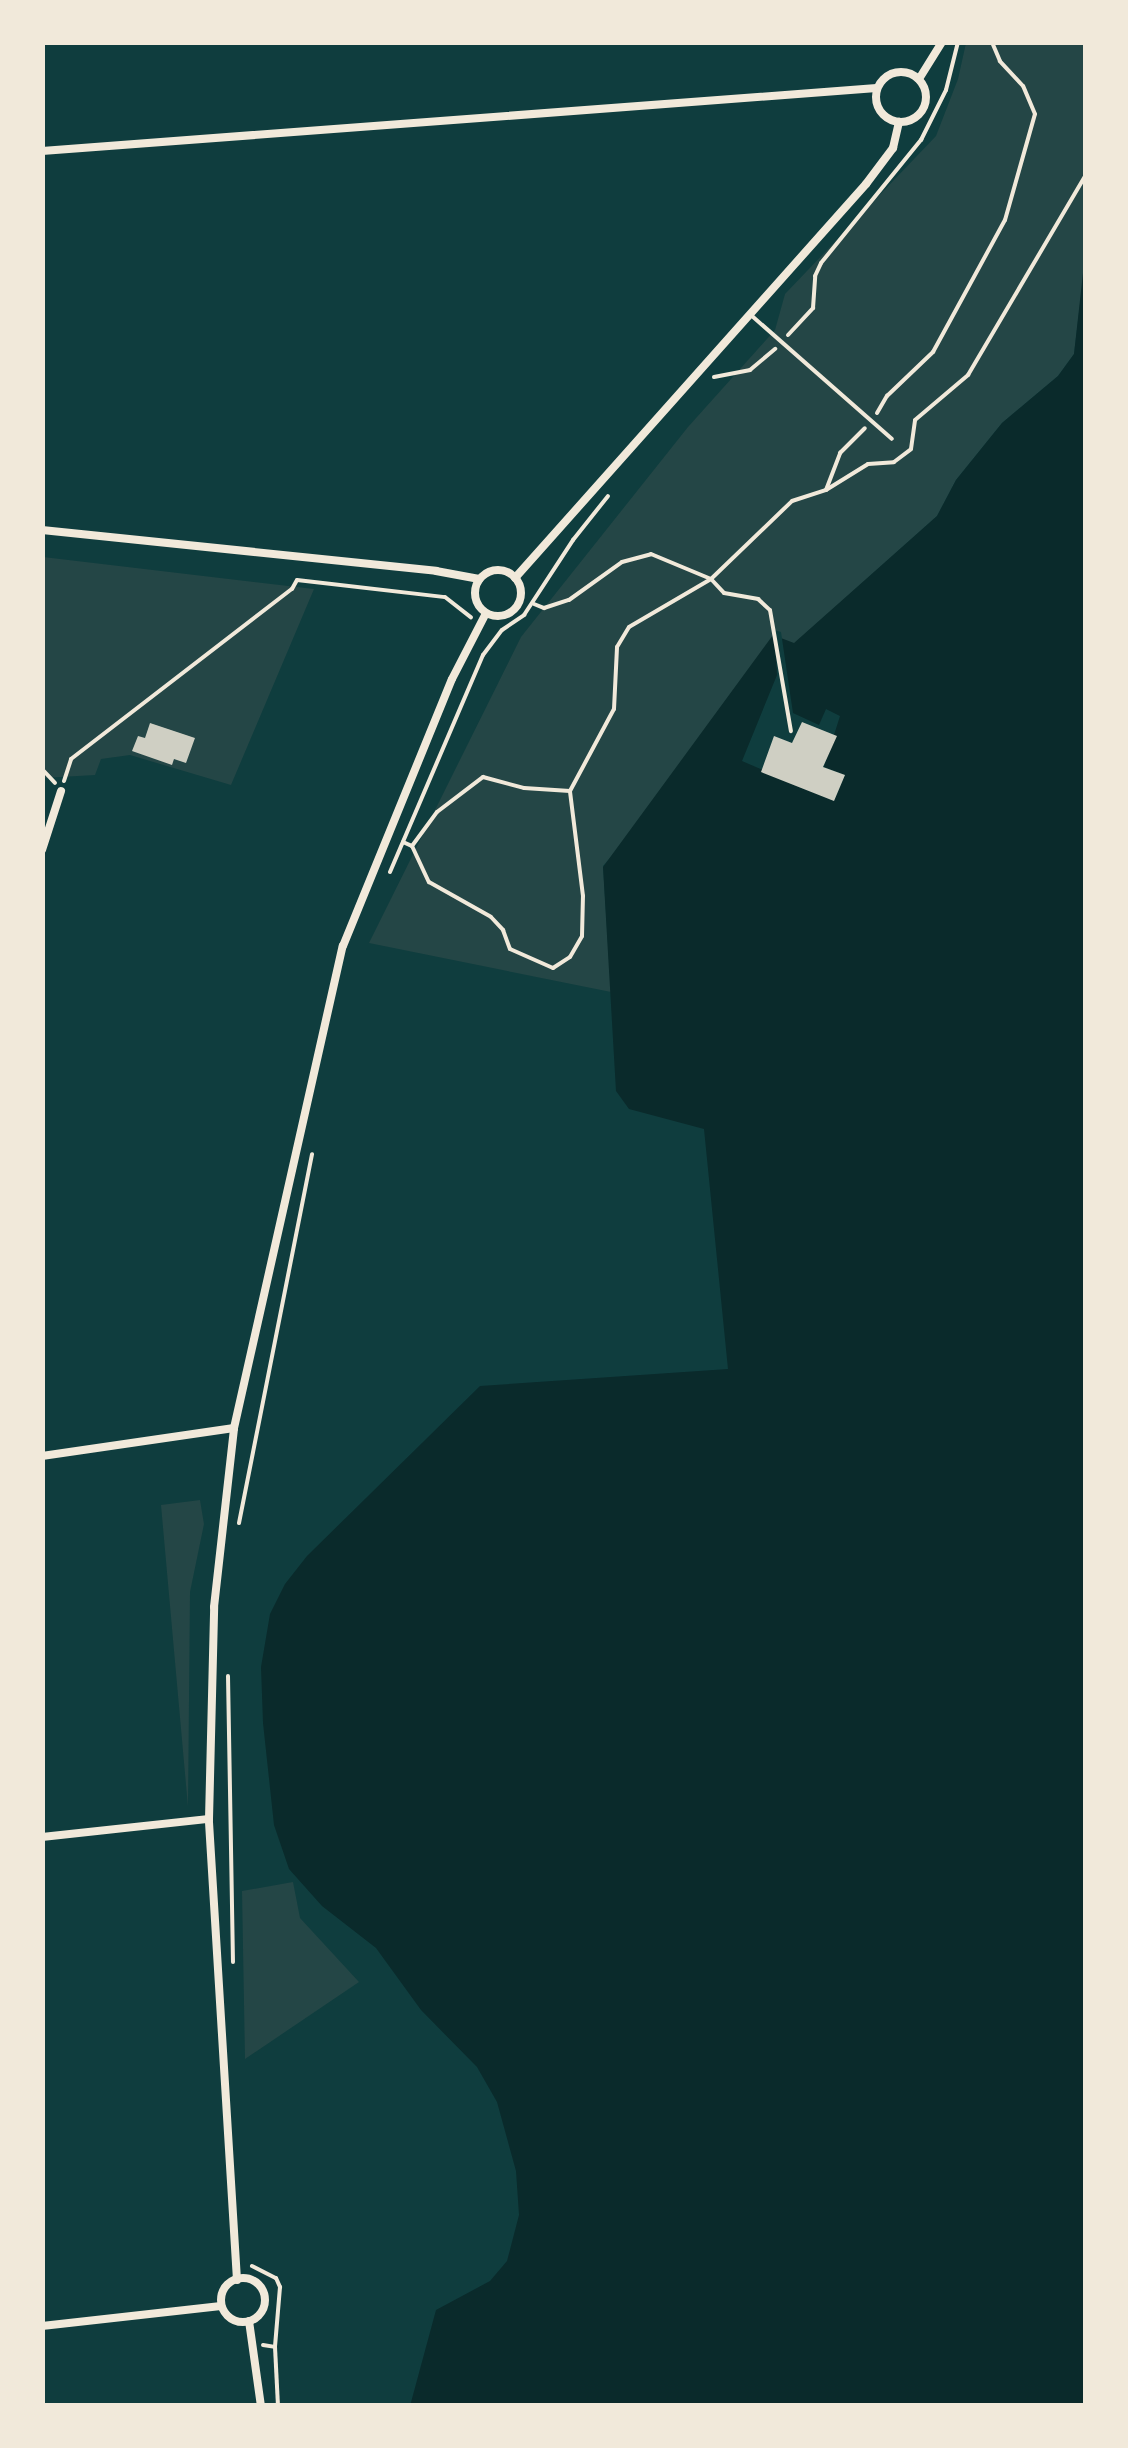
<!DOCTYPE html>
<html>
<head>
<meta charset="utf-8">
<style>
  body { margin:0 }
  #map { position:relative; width:1128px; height:2448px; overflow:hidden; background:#0f3d3e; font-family:"Public Sans",sans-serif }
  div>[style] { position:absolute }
  .green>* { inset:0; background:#244646 }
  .water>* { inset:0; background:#0a2a2b }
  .pier>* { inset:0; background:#0f3d3e }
  .building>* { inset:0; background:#cfcfc3 }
  .path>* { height:4px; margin:-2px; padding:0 2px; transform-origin:2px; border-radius:2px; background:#f1e9da }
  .service>* { height:4px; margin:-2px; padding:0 2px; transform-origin:2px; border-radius:2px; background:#f1e9da }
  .minor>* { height:8px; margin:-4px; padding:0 4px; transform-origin:4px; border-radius:4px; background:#f1e9da }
  .minor>.ring { margin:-4px; padding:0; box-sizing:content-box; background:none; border:8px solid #f1e9da; border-radius:50% }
  span { translate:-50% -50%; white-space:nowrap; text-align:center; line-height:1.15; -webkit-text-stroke:9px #f1e9da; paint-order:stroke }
  .frame { position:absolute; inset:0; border:45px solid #f1e9da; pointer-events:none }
</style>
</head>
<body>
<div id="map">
  <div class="green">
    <i style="clip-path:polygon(966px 43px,1085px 43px,1086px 255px,1074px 354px,1058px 376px,1002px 423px,956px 480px,937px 516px,794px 644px,603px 866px,611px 992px,369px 943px,521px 637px,688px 427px,775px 330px,785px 294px,936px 136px,958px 79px)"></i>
    <i style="clip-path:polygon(43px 557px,314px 589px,231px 785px,130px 755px,101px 759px,95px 775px,43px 778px)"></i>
    <i style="clip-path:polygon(200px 1500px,204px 1524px,190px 1592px,188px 1807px,161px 1505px)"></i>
    <i style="clip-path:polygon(293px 1882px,300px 1918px,359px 1982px,245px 2059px,242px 1891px)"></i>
  </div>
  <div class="water">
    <i style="clip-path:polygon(1085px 255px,1085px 2405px,410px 2406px,436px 2310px,490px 2281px,507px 2261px,519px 2215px,516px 2171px,497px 2102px,477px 2067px,421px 2010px,376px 1948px,322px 1906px,289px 1869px,274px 1825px,263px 1723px,261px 1667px,270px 1614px,285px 1584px,307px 1556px,480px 1386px,728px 1369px,704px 1129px,629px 1109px,616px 1091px,603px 867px,773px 635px,794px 643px,937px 516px,956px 480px,1002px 423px,1058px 376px,1074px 354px)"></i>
  </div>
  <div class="pier">
    <i style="clip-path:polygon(774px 630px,781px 632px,793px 713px,819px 725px,826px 709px,840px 716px,824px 767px,845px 775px,834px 801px,742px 761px,777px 675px)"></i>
  </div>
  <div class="building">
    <i style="clip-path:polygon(802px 722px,837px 736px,823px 767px,845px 775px,834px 801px,761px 772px,774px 736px,792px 743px)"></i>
    <i style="clip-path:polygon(150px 723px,195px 738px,186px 763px,174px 759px,172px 765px,132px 751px,138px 736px,145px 738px)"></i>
  </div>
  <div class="path">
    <i style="left:788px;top:335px;width:37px;rotate:-47deg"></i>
    <i style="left:813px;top:308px;width:32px;rotate:-86deg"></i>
    <i style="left:815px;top:276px;width:14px;rotate:-65deg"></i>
    <i style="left:821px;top:263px;width:159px;rotate:-50.9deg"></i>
    <i style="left:921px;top:140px;width:56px;rotate:-63.4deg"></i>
    <i style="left:946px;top:90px;width:49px;rotate:-76deg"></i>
    <i style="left:714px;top:377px;width:37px;rotate:-11deg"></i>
    <i style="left:750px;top:370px;width:33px;rotate:-40deg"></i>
    <i style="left:877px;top:413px;width:20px;rotate:-60deg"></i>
    <i style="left:887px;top:396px;width:64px;rotate:-43.7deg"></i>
    <i style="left:933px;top:352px;width:150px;rotate:-61.4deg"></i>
    <i style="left:1005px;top:220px;width:110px;rotate:-74.2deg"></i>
    <i style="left:1035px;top:114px;width:30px;rotate:-113deg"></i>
    <i style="left:1023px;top:86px;width:34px;rotate:-133deg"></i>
    <i style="left:1000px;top:61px;width:21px;rotate:-113deg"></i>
    <i style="left:826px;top:490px;width:40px;rotate:-69deg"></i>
    <i style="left:840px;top:453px;width:35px;rotate:-45deg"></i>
    <i style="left:534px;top:604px;width:11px;rotate:22deg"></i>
    <i style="left:544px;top:608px;width:26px;rotate:-18deg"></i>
    <i style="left:569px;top:600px;width:65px;rotate:-35.6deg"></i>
    <i style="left:622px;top:562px;width:30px;rotate:-15deg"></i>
    <i style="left:651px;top:554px;width:65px;rotate:22.6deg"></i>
    <i style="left:711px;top:579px;width:19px;rotate:47deg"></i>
    <i style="left:724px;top:593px;width:35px;rotate:10deg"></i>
    <i style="left:758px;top:599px;width:16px;rotate:43deg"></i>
    <i style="left:770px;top:610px;width:123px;rotate:80.2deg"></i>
    <i style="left:42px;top:769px;width:19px;rotate:47deg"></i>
    <i style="left:64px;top:781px;width:23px;rotate:-72deg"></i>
    <i style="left:71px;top:759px;width:279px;rotate:-37.6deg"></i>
    <i style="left:292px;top:589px;width:10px;rotate:-61deg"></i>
    <i style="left:297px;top:580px;width:149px;rotate:6.6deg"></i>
    <i style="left:445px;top:597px;width:33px;rotate:38deg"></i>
    <i style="left:403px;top:842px;width:10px;rotate:24deg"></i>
    <i style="left:412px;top:846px;width:40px;rotate:65deg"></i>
    <i style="left:429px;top:882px;width:71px;rotate:29.4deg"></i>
    <i style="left:491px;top:917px;width:18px;rotate:47deg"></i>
    <i style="left:503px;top:930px;width:20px;rotate:70deg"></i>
    <i style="left:510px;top:949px;width:47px;rotate:23.8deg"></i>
    <i style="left:553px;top:968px;width:20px;rotate:-33deg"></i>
    <i style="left:570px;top:957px;width:24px;rotate:-60deg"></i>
    <i style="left:582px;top:936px;width:40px;rotate:-88.6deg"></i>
    <i style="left:583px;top:896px;width:106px;rotate:-97.1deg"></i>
    <i style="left:570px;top:791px;width:93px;rotate:-61.8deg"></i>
    <i style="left:614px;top:709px;width:62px;rotate:-87.2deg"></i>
    <i style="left:617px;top:647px;width:23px;rotate:-59deg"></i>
    <i style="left:629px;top:627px;width:95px;rotate:-30.3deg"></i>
    <i style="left:711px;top:579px;width:112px;rotate:-43.9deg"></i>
    <i style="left:792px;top:501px;width:36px;rotate:-18deg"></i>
    <i style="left:826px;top:490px;width:49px;rotate:-31.8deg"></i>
    <i style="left:868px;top:464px;width:26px;rotate:-4deg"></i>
    <i style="left:894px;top:462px;width:21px;rotate:-37deg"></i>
    <i style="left:911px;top:449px;width:29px;rotate:-82deg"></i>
    <i style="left:915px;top:420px;width:70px;rotate:-40.3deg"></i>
    <i style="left:968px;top:375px;width:232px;rotate:-59.5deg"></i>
    <i style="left:412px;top:846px;width:42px;rotate:-53.7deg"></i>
    <i style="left:437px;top:812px;width:58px;rotate:-37.3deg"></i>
    <i style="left:483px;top:777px;width:42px;rotate:15deg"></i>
    <i style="left:524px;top:788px;width:46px;rotate:3.7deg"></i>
    <i style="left:390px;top:872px;width:236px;rotate:-66.8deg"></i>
    <i style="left:483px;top:655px;width:31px;rotate:-53deg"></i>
    <i style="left:502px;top:630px;width:27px;rotate:-34deg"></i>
    <i style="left:524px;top:615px;width:90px;rotate:-56.8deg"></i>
    <i style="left:573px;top:540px;width:56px;rotate:-51.5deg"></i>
    <i style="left:239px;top:1523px;width:376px;rotate:-78.8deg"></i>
    <i style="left:228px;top:1676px;width:286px;rotate:89deg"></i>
    <i style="left:252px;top:2266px;width:27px;rotate:27deg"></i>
    <i style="left:276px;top:2278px;width:10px;rotate:66deg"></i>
    <i style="left:280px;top:2287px;width:60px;rotate:94.8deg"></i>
    <i style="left:263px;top:2345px;width:12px;rotate:9deg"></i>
    <i style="left:275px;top:2347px;width:59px;rotate:87.1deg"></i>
  </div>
  <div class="service">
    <i style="left:752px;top:316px;width:186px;rotate:41.3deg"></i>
  </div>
  <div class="minor">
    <i class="ring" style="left:876px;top:72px;width:42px;height:42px"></i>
    <i style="left:919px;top:79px;width:44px;rotate:-58.1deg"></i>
    <i style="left:42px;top:151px;width:837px;rotate:-4.31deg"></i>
    <i style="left:42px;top:530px;width:396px;rotate:5.9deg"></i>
    <i style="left:436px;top:571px;width:44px;rotate:10.5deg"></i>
    <i class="ring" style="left:475px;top:570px;width:38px;height:38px"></i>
    <i style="left:515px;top:578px;width:528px;rotate:-48.3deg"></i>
    <i style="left:866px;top:184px;width:45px;rotate:-53.1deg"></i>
    <i style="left:893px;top:148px;width:27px;rotate:-77deg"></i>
    <i style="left:42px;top:850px;width:62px;rotate:-72.1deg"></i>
    <i style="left:42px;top:1456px;width:194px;rotate:-8.3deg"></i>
    <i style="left:42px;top:1837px;width:168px;rotate:-6.2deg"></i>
    <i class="ring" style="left:221px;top:2278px;width:36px;height:36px"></i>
    <i style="left:237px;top:2280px;width:462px;rotate:-93.5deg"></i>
    <i style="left:209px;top:1819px;width:212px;rotate:-88.6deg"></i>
    <i style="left:214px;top:1607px;width:180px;rotate:-83.6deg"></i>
    <i style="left:234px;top:1428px;width:494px;rotate:-77.3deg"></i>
    <i style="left:343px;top:946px;width:288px;rotate:-67.8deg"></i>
    <i style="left:452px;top:679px;width:74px;rotate:-62.7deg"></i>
    <i style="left:249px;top:2321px;width:86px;rotate:82deg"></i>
    <i style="left:42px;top:2326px;width:180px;rotate:-6.4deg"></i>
  </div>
  <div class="frame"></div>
</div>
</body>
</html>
